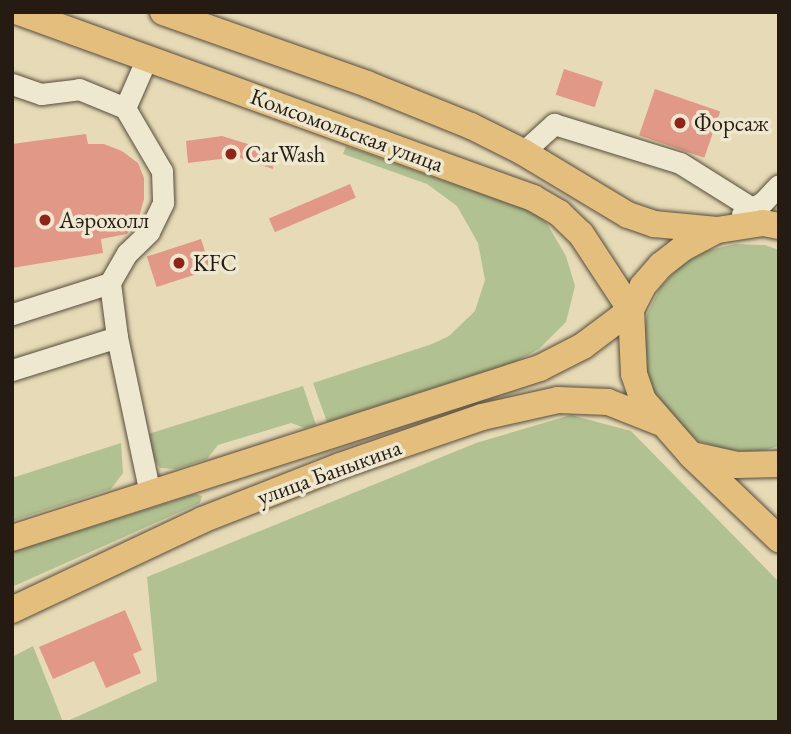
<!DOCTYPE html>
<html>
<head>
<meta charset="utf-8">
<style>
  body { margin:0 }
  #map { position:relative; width:791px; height:734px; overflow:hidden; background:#e7dbb7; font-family:"EB Garamond",serif }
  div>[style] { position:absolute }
  .green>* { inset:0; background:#b2c191 }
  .building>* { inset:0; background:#e19887; transform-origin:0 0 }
  .roads { filter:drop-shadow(0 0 2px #564b3c) drop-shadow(0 0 2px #564b3c) }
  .minor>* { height:21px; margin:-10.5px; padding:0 10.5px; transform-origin:10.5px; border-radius:10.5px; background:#efe8d0 }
  .major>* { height:26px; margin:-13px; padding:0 13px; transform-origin:13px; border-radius:13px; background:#e4be7c }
  .dots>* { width:19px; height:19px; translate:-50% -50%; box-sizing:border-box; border:4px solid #efe8d0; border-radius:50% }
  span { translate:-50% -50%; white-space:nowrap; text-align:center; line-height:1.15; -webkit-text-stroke:7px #efe8d0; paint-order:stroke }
  .poi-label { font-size:23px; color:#261b13 }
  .left { translate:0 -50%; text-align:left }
  .street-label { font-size:23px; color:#261b13 }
  .frame { position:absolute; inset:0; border:14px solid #261b13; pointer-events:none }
</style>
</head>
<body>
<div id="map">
  <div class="green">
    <i style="clip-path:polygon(346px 146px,533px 212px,546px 222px,566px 256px,575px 286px,566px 322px,539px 349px,515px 362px,327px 422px,313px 383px,432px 344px,449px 336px,475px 311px,485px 280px,478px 243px,457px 206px,427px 184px,343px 154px)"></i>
    <i style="clip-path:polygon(735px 244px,765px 245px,779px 250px,779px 446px,757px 452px,728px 450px,699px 441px,675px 424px,656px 401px,645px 374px,642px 344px,647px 315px,660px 288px,680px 266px,706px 251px)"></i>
    <i style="clip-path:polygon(303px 386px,316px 425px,305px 428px,291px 423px,218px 445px,207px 459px,176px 469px,160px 468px,152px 456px,148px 434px)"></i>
    <i style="clip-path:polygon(571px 415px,631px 431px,779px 582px,779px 722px,65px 722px,157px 681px,147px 577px,476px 443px)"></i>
    <i style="clip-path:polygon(121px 443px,123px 473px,111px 489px,12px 521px,12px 478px)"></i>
    <i style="clip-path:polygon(195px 494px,202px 496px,200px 503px,12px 587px,12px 552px)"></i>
    <i style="clip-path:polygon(33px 646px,63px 722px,12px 722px,12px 657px)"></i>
  </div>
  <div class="building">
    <i style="left:564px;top:69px;width:41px;height:27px;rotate:18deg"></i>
    <i style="left:655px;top:89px;width:69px;height:49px;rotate:19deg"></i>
    <i style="clip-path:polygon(86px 134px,88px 144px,104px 144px,122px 151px,138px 163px,144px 178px,144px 199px,139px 217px,127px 234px,101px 239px,103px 253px,12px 268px,12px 144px)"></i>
    <i style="clip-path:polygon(222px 136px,274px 152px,273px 169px,237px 157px,188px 163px,186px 141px)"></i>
    <i style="left:350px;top:184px;width:15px;height:88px;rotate:67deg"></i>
    <i style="left:201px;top:239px;width:32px;height:57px;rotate:72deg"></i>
    <i style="clip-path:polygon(125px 610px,142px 650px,133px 654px,141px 673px,106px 688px,94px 661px,53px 679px,39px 647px)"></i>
  </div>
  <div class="roads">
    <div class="minor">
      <i style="left:12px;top:84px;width:31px;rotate:19deg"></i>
      <i style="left:41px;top:94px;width:38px;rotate:-7deg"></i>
      <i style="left:79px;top:89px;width:50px;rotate:22.4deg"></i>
      <i style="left:125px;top:108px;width:73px;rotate:59.6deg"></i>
      <i style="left:162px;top:171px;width:32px;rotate:88deg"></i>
      <i style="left:163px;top:203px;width:32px;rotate:116deg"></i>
      <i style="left:149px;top:232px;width:30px;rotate:136deg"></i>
      <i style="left:127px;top:253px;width:34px;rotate:120deg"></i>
      <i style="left:110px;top:283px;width:103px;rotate:162.4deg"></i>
      <i style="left:125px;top:108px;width:55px;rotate:-66.3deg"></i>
      <i style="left:523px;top:152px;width:42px;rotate:-42.1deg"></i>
      <i style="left:554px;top:124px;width:132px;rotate:17.2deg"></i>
      <i style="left:680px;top:163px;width:85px;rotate:32deg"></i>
      <i style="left:742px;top:214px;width:24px;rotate:-30deg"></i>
      <i style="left:763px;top:202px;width:23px;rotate:-47deg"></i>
      <i style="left:110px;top:283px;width:54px;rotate:82.6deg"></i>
      <i style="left:117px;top:337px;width:159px;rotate:78.1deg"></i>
      <i style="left:12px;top:370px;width:110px;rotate:-17.4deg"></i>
    </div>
    <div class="major">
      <i style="left:19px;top:12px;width:547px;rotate:19.89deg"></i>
      <i style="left:533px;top:198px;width:30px;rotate:30deg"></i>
      <i style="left:559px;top:213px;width:30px;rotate:44deg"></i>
      <i style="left:581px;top:234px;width:91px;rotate:56.7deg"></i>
      <i style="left:163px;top:12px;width:216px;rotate:19.4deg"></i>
      <i style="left:367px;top:84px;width:112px;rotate:22deg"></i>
      <i style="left:471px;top:126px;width:58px;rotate:26.6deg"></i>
      <i style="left:523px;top:152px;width:122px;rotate:31deg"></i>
      <i style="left:628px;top:215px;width:28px;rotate:19deg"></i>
      <i style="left:654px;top:224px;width:63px;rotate:5.4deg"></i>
      <i style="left:779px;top:226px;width:16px;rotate:-169deg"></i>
      <i style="left:763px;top:223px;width:47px;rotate:171.3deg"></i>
      <i style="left:717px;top:230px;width:38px;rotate:152deg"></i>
      <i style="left:683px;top:248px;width:28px;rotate:142deg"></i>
      <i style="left:661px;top:265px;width:28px;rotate:131deg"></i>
      <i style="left:643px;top:286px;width:27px;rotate:117deg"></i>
      <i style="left:631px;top:310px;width:64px;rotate:87.3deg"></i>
      <i style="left:634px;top:374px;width:28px;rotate:71deg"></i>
      <i style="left:643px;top:400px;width:73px;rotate:48.9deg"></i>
      <i style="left:691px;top:455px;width:122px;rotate:43.7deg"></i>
      <i style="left:692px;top:455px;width:46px;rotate:12.5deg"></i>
      <i style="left:737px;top:465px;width:42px;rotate:-1.4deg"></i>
      <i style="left:12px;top:538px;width:555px;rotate:-17.85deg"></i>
      <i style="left:540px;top:368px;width:48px;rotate:-27.1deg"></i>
      <i style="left:583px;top:346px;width:60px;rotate:-36.9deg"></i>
      <i style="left:12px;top:610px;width:210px;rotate:-25.3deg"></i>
      <i style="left:202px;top:520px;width:148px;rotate:-21.4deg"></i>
      <i style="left:340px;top:466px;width:150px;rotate:-19deg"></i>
      <i style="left:482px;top:417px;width:78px;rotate:-12.6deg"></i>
      <i style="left:558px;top:400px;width:50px;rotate:2.3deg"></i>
      <i style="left:608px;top:402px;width:55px;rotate:21.4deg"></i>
    </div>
  </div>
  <div class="dots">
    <i style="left:680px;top:123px;background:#8f2418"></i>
    <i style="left:231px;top:154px;background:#8f2418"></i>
    <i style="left:45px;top:220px;background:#8f2418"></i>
    <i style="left:179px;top:263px;background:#8f2418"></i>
  </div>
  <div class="poi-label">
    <span class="left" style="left:694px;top:123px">Форсаж</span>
    <span class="left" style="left:245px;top:154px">CarWash</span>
    <span class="left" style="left:59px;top:220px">Аэрохолл</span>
    <span class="left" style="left:193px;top:263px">KFC</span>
  </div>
  <div class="street-label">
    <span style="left:347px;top:130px;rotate:20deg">Комсомольская улица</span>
    <span style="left:329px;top:472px;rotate:-20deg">улица Баныкина</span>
  </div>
  <div class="frame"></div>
</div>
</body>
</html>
